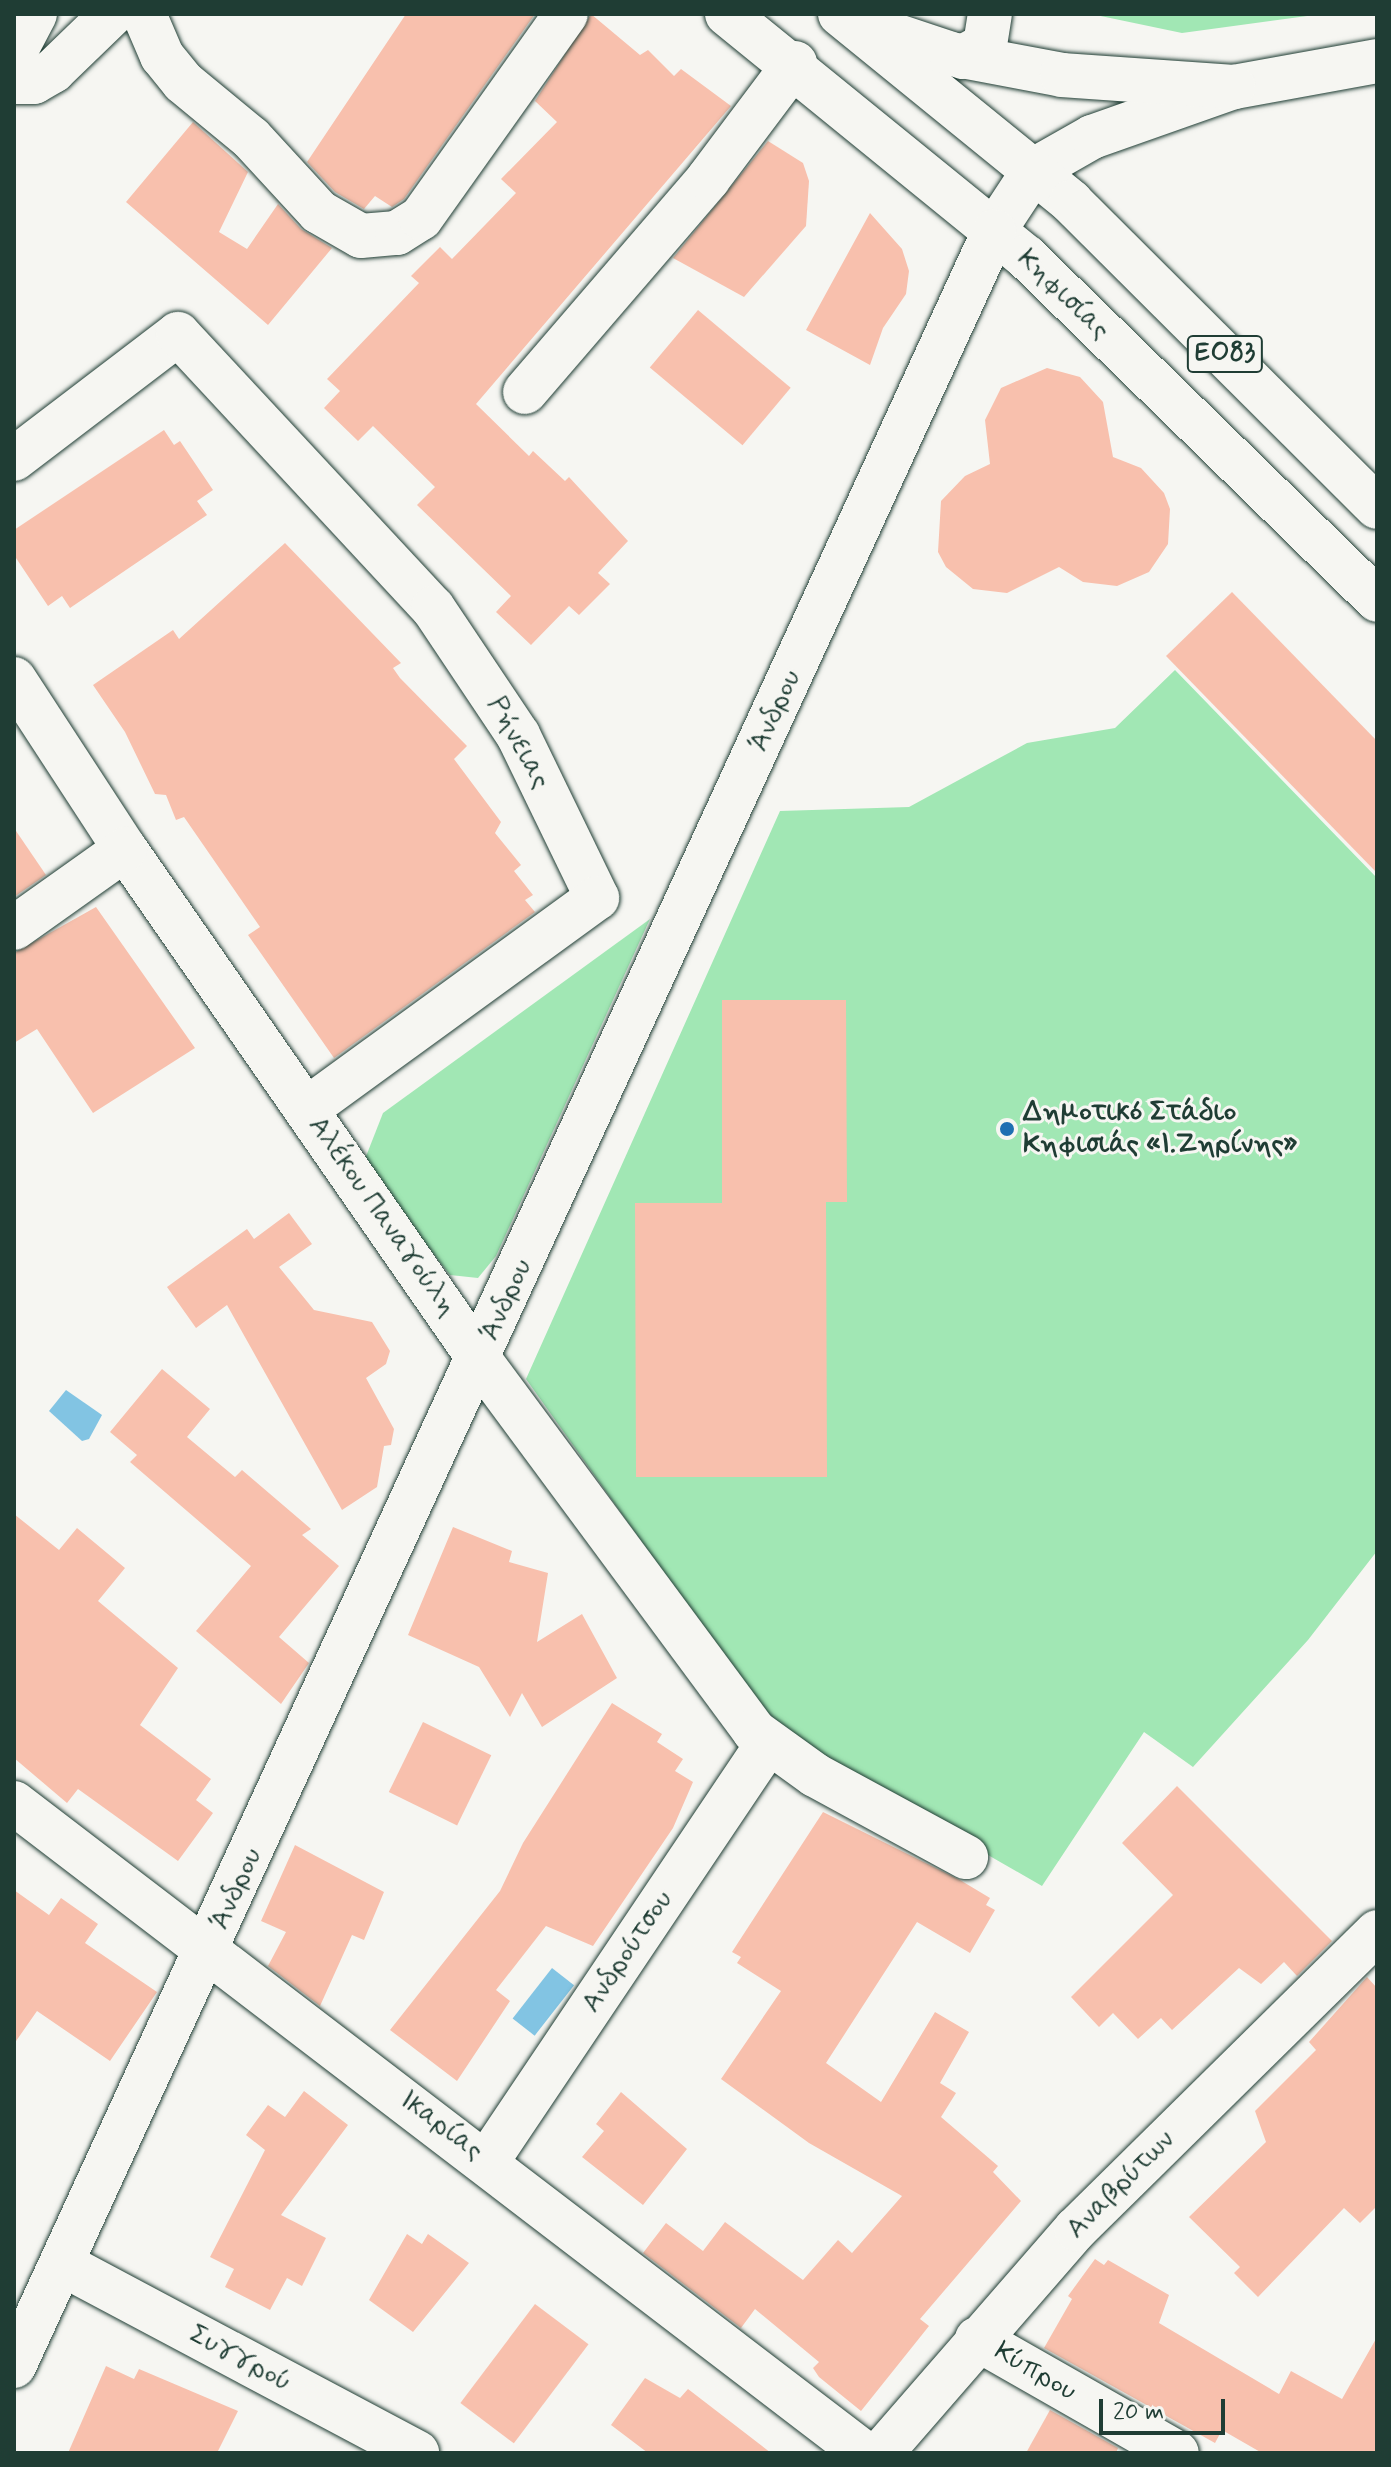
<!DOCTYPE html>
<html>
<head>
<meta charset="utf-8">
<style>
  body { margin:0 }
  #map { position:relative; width:1391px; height:2467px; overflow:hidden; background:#f6f6f2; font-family:Mynerve,sans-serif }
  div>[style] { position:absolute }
  .green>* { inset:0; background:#a1e7b4 }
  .water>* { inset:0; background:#82c4e3; transform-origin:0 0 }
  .building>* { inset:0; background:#f8c0ad; transform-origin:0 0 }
  .roads { filter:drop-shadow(0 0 2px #1f3d34) drop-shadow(0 0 2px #1f3d34) }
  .minor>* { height:44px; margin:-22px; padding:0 22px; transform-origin:22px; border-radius:22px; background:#f6f6f2 }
  .major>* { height:44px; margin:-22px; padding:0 22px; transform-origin:22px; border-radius:22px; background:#f6f6f2 }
  .dots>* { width:22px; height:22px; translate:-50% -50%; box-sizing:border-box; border:4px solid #f6f6f2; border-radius:50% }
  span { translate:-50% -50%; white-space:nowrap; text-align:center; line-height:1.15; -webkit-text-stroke:6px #f6f6f2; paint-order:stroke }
  .shield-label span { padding:2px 6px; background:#f6f6f2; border:2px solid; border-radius:6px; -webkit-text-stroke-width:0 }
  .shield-label { font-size:26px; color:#1f3d34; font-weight:700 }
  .street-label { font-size:28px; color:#1f3d34 }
  .poi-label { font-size:28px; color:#1f3d34; font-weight:700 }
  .left { translate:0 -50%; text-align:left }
  .frame { position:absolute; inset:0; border:16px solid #1f3d34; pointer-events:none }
  .scale { position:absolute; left:1099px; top:2399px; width:126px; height:36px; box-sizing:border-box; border:4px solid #1f3d34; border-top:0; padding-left:10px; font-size:24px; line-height:28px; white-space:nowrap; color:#1f3d34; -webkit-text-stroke:6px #f6f6f2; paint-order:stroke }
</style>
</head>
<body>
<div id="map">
  <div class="green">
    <i style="clip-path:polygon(1091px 14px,1322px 14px,1182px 33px)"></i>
    <i style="clip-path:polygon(1175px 670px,1377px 878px,1377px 1551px,1308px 1640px,1193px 1767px,1144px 1732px,1042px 1886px,779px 1735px,526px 1379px,780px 811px,909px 807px,1027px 743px,1115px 728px)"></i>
    <i style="clip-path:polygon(650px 919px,496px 1256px,478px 1278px,450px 1275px,363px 1164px,383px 1113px)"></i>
  </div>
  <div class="water">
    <i style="clip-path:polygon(66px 1390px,102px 1415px,89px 1439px,82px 1441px,49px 1411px)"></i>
    <i style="left:552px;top:1968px;width:28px;height:64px;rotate:38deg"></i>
  </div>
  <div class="building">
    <i style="clip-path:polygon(406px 14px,535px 14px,404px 199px,392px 207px,375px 196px,364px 209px,335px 192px,307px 162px)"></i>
    <i style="clip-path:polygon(591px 14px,640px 55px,648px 50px,674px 76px,681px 69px,731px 106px,476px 404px,529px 456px,533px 451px,565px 481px,569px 477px,628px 541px,598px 573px,610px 584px,579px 615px,569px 606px,531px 645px,496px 612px,511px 596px,417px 505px,435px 487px,373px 426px,358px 441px,324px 408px,340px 391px,327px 379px,419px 283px,411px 276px,440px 247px,452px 259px,516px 193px,501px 179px,557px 122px,535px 101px)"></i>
    <i style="clip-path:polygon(193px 122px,248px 172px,219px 232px,247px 249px,278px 204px,301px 229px,332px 248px,268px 325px,126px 202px)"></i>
    <i style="clip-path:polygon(768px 141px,803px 163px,809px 181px,806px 226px,744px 297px,673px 258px)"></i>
    <i style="clip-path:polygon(870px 213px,902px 249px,909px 271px,906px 294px,883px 328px,870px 365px,806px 330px)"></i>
    <i style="left:698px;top:310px;width:121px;height:75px;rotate:40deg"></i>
    <i style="clip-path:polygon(1047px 368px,1080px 377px,1103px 402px,1113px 457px,1141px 468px,1164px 493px,1170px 509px,1168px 544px,1149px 572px,1117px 586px,1083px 582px,1059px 567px,1007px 593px,973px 589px,946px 567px,938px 552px,941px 501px,965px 476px,990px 464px,985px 420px,1001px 388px)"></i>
    <i style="clip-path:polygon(164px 430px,174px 445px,180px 441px,213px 490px,197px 501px,207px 515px,70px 608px,62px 596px,48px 606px,14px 555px,14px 530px)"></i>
    <i style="clip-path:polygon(285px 543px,401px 663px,393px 668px,400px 678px,467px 746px,454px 759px,501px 822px,495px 833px,521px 865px,514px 871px,533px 895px,525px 900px,535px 912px,334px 1058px,248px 935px,260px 927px,184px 817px,176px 820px,166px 795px,155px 794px,125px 732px,93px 685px,173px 630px,179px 639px)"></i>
    <i style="clip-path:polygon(1232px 592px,1377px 741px,1377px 873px,1166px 656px)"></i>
    <i style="clip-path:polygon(14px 828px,46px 875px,14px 897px)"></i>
    <i style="clip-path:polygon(96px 907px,195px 1048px,93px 1113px,37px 1029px,14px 1043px,14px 953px)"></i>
    <i style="clip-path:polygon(722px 1000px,846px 1000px,847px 1202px,826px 1202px,827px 1477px,636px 1477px,635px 1203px,722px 1203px)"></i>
    <i style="clip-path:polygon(289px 1213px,312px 1244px,279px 1267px,314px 1310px,372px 1322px,390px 1351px,386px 1364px,366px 1378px,394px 1429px,391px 1445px,384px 1446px,377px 1487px,342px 1510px,227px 1305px,196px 1328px,167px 1287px,247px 1229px,254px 1239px)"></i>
    <i style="clip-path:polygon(162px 1369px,210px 1409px,187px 1437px,235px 1477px,242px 1470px,311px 1529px,302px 1535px,339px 1566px,279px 1637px,309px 1663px,281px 1704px,196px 1631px,251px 1566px,130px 1462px,137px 1455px,110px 1432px)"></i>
    <i style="clip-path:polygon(14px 1514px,59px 1550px,77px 1528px,125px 1568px,98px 1601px,178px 1668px,140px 1725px,211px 1779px,196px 1800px,213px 1813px,178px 1861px,78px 1789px,67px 1803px,14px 1758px)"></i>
    <i style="clip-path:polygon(453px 1527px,512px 1551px,509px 1562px,548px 1573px,537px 1642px,582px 1614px,617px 1678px,542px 1727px,522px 1693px,510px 1717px,479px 1667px,408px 1635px)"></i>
    <i style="clip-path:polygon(612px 1703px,662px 1734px,657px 1742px,683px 1759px,675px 1771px,693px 1782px,673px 1828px,593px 1946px,546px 1926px,496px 1990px,510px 2001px,457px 2081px,390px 2030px,500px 1891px,523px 1843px)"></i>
    <i style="left:423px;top:1722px;width:76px;height:78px;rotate:26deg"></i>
    <i style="clip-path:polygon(1177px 1786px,1332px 1941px,1297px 1976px,1284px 1962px,1261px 1984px,1239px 1968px,1172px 2030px,1161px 2018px,1138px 2039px,1113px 2013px,1099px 2027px,1071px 1997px,1173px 1895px,1122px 1843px)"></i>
    <i style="clip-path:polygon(823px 1812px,960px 1880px,990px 1898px,986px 1905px,995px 1910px,970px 1953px,917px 1922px,826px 2063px,881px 2102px,935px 2012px,969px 2032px,940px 2083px,956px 2093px,941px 2117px,998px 2166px,993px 2172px,1021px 2201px,920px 2319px,929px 2326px,861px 2411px,819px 2377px,813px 2368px,819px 2362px,755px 2309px,741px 2328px,643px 2253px,666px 2223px,703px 2251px,725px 2222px,803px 2280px,838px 2240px,852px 2253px,902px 2196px,809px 2143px,721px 2079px,781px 1991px,737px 1963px,741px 1957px,732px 1952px)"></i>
    <i style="clip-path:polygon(295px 1845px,384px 1892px,364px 1940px,352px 1935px,320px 2006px,268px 1966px,286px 1932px,261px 1921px)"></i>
    <i style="clip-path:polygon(14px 1890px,49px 1915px,61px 1898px,98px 1924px,85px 1943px,157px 1992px,110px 2061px,37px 2011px,14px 2044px)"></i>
    <i style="clip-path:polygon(1367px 1977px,1377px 1988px,1377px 2206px,1360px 2223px,1344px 2208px,1258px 2297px,1234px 2273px,1240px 2267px,1189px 2217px,1266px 2142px,1255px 2111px,1316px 2050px,1309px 2042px)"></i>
    <i style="clip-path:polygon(304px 2091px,348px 2125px,281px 2215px,326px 2238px,302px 2286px,287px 2278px,270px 2310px,225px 2287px,234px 2269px,210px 2257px,265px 2150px,246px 2135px,268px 2105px,285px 2117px)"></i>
    <i style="clip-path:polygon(621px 2092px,687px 2149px,643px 2205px,582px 2157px,604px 2131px,596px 2124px)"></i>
    <i style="clip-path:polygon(407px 2234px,422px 2244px,428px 2234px,469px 2263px,413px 2332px,369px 2300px)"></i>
    <i style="clip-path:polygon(1095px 2259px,1104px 2265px,1108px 2260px,1169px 2295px,1159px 2323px,1279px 2394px,1291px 2371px,1342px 2399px,1377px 2337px,1377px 2453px,1262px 2453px,1222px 2430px,1215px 2443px,1044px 2348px,1072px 2299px,1068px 2296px)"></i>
    <i style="left:535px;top:2304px;width:67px;height:124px;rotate:37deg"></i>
    <i style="clip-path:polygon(106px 2366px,134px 2379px,139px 2369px,238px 2411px,217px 2453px,68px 2453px)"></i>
    <i style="clip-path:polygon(645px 2378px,680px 2398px,688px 2389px,771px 2453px,648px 2453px,611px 2425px)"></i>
    <i style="clip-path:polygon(1050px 2410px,1118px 2448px,1116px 2453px,1026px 2453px)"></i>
  </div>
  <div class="roads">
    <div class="minor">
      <i style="left:144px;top:14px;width:46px;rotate:66.8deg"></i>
      <i style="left:162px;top:56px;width:33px;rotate:51deg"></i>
      <i style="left:183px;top:82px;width:88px;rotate:39.5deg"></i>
      <i style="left:251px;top:138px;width:100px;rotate:47.4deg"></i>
      <i style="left:319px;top:212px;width:48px;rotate:29.7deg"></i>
      <i style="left:361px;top:236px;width:36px;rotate:-5deg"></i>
      <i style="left:397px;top:233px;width:28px;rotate:-32deg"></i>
      <i style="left:421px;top:218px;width:250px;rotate:-54.6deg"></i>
      <i style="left:14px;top:54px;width:45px;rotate:-62.3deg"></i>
      <i style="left:963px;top:57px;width:25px;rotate:-29deg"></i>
      <i style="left:985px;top:45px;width:31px;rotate:-81deg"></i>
      <i style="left:14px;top:82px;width:20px"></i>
      <i style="left:34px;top:82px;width:22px;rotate:-30deg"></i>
      <i style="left:53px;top:71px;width:82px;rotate:-44deg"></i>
      <i style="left:994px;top:231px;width:73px;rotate:-56.7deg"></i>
      <i style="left:1034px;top:170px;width:67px;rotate:-29.6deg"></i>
      <i style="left:1092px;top:137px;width:151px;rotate:-19.4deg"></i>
      <i style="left:1234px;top:87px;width:145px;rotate:-10.3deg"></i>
      <i style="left:525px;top:392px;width:281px;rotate:-49.3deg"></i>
      <i style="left:708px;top:179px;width:145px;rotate:-53.1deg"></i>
      <i style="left:14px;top:459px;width:206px;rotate:-37.3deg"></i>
      <i style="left:178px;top:334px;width:374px;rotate:47.1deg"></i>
      <i style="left:433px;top:608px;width:153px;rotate:56.2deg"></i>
      <i style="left:518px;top:735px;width:181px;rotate:64.1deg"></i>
      <i style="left:597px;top:898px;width:359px;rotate:144deg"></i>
      <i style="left:14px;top:679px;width:203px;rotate:56.9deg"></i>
      <i style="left:125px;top:849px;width:621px;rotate:55.23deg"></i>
      <i style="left:479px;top:1359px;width:463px;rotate:53.5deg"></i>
      <i style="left:754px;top:1731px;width:75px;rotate:35.8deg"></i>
      <i style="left:815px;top:1775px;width:172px;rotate:28.5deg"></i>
      <i style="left:14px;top:928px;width:136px;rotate:-35.4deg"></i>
      <i style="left:14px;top:1803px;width:1070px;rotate:37.41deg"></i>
      <i style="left:488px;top:2160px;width:502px;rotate:-56.12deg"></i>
      <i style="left:977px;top:2339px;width:230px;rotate:29.7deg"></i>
      <i style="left:881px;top:2453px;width:297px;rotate:-49deg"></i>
      <i style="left:1076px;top:2229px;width:423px;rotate:-44.6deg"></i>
    </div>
    <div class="major">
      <i style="left:727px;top:14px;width:385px;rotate:39.1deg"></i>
      <i style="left:1026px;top:257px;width:491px;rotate:44.3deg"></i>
      <i style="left:840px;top:14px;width:298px;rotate:39.1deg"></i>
      <i style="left:1071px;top:202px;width:432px;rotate:44.9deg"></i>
      <i style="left:879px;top:30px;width:76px;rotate:18.4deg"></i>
      <i style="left:951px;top:54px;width:113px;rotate:10.7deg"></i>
      <i style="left:1062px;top:75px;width:172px;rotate:4deg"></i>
      <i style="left:64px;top:2265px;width:400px;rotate:28deg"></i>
      <i style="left:14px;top:2366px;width:2349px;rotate:-65.34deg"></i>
    </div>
  </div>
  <div class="dots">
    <i style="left:1007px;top:1129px;background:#1f6fb2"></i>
  </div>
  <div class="shield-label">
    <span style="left:1225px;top:354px">ΕΟ83</span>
  </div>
  <div class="street-label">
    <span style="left:1063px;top:295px;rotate:44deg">Κηφισίας</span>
    <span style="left:776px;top:711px;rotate:-65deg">Άνδρου</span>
    <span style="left:518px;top:743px;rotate:61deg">Ρήνειας</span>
    <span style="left:382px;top:1217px;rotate:55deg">Αλέκου Παναγούλη</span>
    <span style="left:507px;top:1300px;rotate:-65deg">Άνδρου</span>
    <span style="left:237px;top:1889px;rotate:-65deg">Άνδρου</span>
    <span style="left:628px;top:1952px;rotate:-56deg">Ανδρούτσου</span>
    <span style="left:441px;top:2126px;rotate:37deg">Ικαρίας</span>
    <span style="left:1121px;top:2185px;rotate:-45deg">Αναβρύτων</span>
    <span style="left:240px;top:2359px;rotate:28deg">Συγγρού</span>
    <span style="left:1035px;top:2372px;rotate:30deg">Κύπρου</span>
  </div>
  <div class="poi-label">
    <span class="left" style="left:1023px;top:1129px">Δημοτικό Στάδιο<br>Κηφισιάς «Ι.Ζηρίνης»</span>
  </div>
  <div class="frame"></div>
  <div class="scale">20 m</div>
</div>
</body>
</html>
